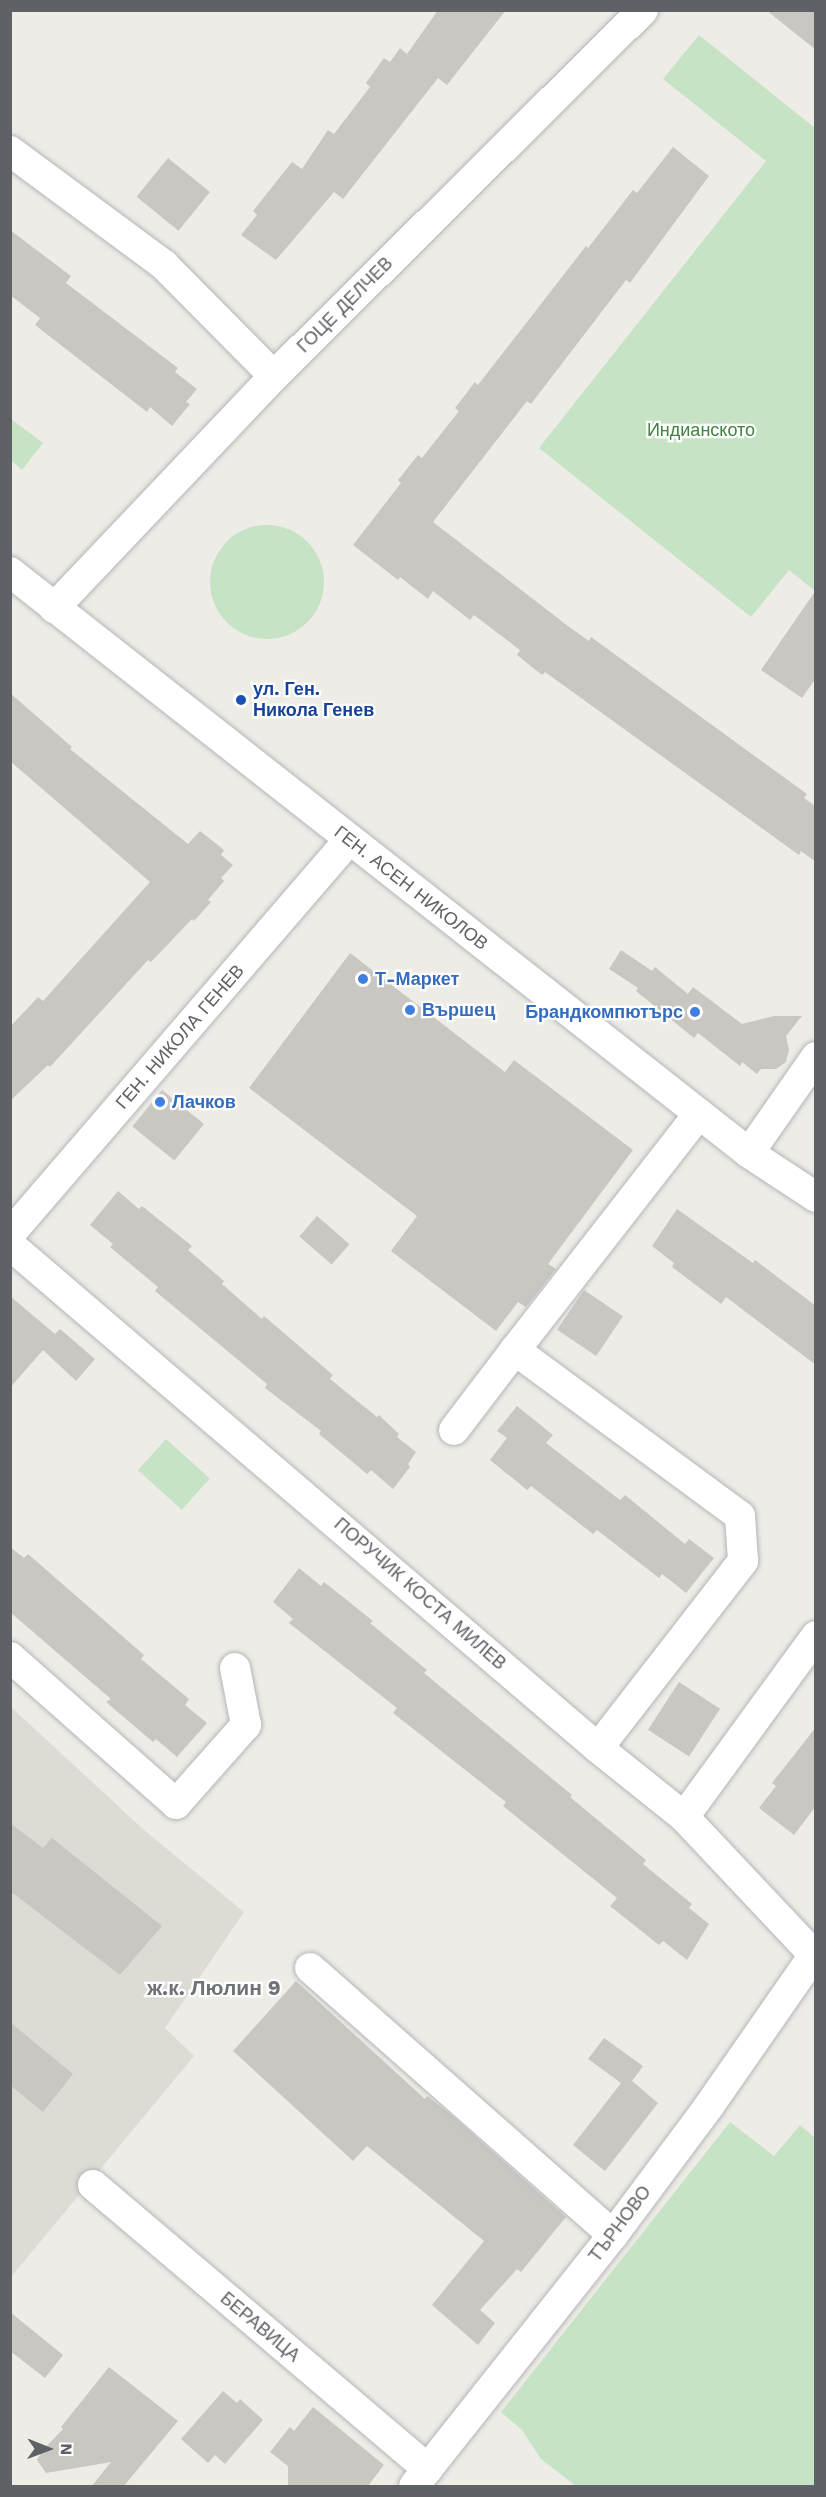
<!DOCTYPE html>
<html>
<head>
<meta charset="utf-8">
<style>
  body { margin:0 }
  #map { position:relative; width:826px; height:2497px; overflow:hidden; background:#eeece6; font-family:"Work Sans",sans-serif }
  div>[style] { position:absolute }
  .education>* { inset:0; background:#dedbd5 }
  .green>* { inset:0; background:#c7e3c6; transform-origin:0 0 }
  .round { border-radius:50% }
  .building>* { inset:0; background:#cac7c3; transform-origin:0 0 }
  .roads { filter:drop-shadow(0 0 2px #b3b6b9) drop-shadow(0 0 2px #b3b6b9) }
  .minor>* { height:30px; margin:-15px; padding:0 15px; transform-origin:15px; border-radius:15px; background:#fff }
  .dots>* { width:16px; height:16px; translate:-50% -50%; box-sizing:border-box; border:3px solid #fff; border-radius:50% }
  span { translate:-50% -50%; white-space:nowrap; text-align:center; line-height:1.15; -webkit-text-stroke:4.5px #fff; paint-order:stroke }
  .street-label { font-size:18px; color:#5e6165 }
  .park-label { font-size:18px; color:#408240 }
  .transit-label { font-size:18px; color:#164399; font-weight:700 }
  .left { translate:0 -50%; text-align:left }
  .shop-label { font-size:18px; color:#366cbe; font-weight:700 }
  .right { translate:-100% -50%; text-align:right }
  .quarter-label { font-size:21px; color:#6f7377; font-weight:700 }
  .frame { position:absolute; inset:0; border:12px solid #5e6165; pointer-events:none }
  .north { position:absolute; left:18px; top:2419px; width:60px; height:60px; -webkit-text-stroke:4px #fff; paint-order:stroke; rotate:91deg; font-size:16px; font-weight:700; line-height:24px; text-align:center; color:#5e6165 }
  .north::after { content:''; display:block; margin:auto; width:21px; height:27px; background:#5e6165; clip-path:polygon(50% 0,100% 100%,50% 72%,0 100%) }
</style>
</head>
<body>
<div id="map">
  <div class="education">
    <i style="clip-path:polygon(10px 1706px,144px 1830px,244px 1912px,165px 2028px,194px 2056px,11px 2277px)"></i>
  </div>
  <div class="green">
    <i style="clip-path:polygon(699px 35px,815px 128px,815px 591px,789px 570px,751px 617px,539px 448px,766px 161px,663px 79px)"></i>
    <i style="clip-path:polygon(11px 419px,43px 443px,22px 470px,11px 460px)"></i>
    <i class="round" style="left:210px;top:525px;width:114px;height:114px"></i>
    <i style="left:166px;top:1439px;width:59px;height:42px;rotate:42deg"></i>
    <i style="clip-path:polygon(730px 2122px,774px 2156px,800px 2125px,815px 2138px,815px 2486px,576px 2486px,541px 2459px,522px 2430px,501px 2412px)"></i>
  </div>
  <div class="building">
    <i style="clip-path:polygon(438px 10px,506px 10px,447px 85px,438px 78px,343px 199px,334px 192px,276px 260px,241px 235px,257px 215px,253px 211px,292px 162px,302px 169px,328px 130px,334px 134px,370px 87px,366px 83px,384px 58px,390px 62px,400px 48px,407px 54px)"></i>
    <i style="clip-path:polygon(766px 10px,816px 10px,816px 50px)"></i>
    <i style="clip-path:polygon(673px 147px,709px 176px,630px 283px,626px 280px,531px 404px,527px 401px,433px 522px,568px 626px,589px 641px,591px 637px,807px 794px,804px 798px,816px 807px,816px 862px,801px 851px,799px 855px,545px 672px,542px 675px,517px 655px,520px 650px,474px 615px,470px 620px,433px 591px,428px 599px,400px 577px,398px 580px,353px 545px,401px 483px,398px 480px,418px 455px,422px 458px,459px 411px,455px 408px,475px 382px,478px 385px,586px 246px,588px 248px,633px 190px,637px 193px)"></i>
    <i style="left:168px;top:158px;width:54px;height:50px;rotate:39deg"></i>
    <i style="clip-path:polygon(10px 230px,71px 276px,66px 283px,178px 368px,175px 372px,197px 389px,186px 402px,190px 404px,172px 426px,150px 407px,147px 412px,35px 325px,40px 318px,10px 295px)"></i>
    <i style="clip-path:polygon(816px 590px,816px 678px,802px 698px,761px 670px)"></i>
    <i style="clip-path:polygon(10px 693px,72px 747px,70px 749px,188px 844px,200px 831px,224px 850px,221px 855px,233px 865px,221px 878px,224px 881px,208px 900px,211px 902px,194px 921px,192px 919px,151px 962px,148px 960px,50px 1067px,48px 1065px,10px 1101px,10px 1027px,38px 997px,43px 1001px,150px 882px,10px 761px)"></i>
    <i style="clip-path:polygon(621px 950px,652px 971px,655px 967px,688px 994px,693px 987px,742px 1024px,774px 1016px,802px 1016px,786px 1036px,789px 1050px,786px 1062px,776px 1069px,761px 1069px,757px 1074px,742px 1062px,740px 1066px,698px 1033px,694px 1038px,636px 991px,638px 988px,609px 969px)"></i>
    <i style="clip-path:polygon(350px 953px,505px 1072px,514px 1060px,633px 1150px,548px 1264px,556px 1269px,526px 1307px,518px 1302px,496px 1331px,391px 1251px,417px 1216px,249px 1088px)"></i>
    <i style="left:162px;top:1090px;width:54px;height:47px;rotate:39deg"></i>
    <i style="clip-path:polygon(118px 1191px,139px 1209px,142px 1206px,192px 1246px,188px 1250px,224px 1281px,222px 1284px,262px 1319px,264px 1316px,333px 1375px,330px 1379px,377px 1417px,379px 1415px,399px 1434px,397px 1437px,416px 1452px,408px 1464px,410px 1467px,393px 1489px,371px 1470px,367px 1474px,319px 1434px,321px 1431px,265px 1388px,267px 1384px,155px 1291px,158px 1287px,110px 1247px,113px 1244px,90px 1225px)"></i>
    <i style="clip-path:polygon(677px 1209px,753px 1263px,755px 1260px,816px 1306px,816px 1365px,726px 1297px,721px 1304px,672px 1267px,674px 1263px,652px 1246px)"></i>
    <i style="left:317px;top:1216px;width:43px;height:27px;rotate:41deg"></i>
    <i style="left:584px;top:1290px;width:47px;height:48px;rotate:34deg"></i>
    <i style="clip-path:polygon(10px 1296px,55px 1334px,60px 1329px,95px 1359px,76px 1381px,43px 1350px,10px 1388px)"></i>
    <i style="clip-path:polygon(517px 1406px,553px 1435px,546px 1443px,620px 1500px,625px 1495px,685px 1544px,689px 1539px,714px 1558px,686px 1593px,662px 1574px,659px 1578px,597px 1530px,593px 1534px,531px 1486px,527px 1490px,490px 1460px,507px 1438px,497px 1431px)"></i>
    <i style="clip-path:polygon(10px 1547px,24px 1558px,28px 1554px,144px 1655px,141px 1659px,189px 1699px,185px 1705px,207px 1723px,177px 1757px,156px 1739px,153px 1742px,106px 1702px,111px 1699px,10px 1612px)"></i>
    <i style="clip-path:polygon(299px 1568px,321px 1586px,324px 1582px,373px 1621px,370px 1623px,427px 1670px,424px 1673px,572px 1795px,570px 1797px,646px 1860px,643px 1864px,692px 1904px,689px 1908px,709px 1924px,687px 1960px,663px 1941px,659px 1945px,610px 1906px,617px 1898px,503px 1806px,506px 1802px,393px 1713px,397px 1708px,289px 1623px,293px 1619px,273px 1602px)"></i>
    <i style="left:679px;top:1682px;width:49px;height:57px;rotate:33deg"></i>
    <i style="clip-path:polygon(816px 1727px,816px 1806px,794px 1835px,759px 1808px,776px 1786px,772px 1783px)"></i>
    <i style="clip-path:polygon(10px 1823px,43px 1848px,52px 1838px,162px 1926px,120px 1975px,10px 1891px)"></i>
    <i style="clip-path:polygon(296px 1981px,425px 2099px,427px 2096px,449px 2113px,566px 2217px,521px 2272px,517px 2269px,480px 2310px,495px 2323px,478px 2345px,432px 2305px,484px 2241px,367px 2146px,353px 2161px,233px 2051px)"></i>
    <i style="clip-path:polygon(10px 2022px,73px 2074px,43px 2112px,10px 2085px)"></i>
    <i style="clip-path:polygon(604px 2038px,643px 2066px,632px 2081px,658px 2103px,605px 2171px,573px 2145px,621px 2083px,588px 2059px)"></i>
    <i style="clip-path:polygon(10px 2312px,63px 2355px,45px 2378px,10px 2351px)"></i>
    <i style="clip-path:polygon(109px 2367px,178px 2421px,123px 2487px,91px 2487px,111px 2462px,46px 2473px,37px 2460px,43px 2450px,63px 2429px,61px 2427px)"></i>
    <i style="clip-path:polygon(223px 2391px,237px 2403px,240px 2399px,263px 2420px,225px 2464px,215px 2455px,208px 2463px,181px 2439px)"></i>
    <i style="clip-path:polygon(313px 2407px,384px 2465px,367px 2487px,288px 2487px,288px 2466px,270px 2452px,290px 2427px,294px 2431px)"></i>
  </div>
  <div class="roads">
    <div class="minor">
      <i style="left:10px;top:151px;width:192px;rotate:36.5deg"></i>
      <i style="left:164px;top:265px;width:156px;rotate:45.3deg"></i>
      <i style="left:10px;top:572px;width:940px;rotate:38.17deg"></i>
      <i style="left:749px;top:1153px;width:80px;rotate:33.3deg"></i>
      <i style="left:54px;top:608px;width:320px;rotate:-46.5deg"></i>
      <i style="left:274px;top:376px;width:520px;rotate:-44.77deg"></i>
      <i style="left:749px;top:1153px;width:117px;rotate:-55.1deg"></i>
      <i style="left:10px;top:1234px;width:520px;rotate:-49.29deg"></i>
      <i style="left:10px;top:1245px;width:774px;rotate:40.55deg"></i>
      <i style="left:598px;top:1748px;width:110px;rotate:38.7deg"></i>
      <i style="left:684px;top:1817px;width:192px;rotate:46.7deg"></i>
      <i style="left:454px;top:1430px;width:101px;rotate:-52.7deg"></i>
      <i style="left:10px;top:1657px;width:222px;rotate:41.5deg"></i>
      <i style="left:176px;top:1804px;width:106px;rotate:-48.5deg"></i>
      <i style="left:246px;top:1725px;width:58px;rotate:-100.9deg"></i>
      <i style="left:598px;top:1748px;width:237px;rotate:-52.2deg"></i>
      <i style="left:743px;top:1561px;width:45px;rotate:-93.8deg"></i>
      <i style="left:740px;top:1516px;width:280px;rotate:-143.6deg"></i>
      <i style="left:515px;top:1350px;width:299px;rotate:-52.1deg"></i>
      <i style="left:684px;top:1817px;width:224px;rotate:-53.9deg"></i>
      <i style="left:310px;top:1968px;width:404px;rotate:41.4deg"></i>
      <i style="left:93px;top:2185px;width:439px;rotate:40.3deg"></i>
      <i style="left:414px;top:2486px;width:320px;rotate:-51.6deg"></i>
      <i style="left:613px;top:2235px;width:161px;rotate:-53.3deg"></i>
      <i style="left:709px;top:2106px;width:188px;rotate:-55.2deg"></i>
    </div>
  </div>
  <div class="dots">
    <i style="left:241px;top:700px;background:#1a4fb4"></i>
    <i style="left:363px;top:979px;background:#3f7fe0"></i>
    <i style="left:410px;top:1010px;background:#3f7fe0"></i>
    <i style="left:695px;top:1012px;background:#3f7fe0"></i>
    <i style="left:160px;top:1102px;background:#3f7fe0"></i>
  </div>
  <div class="street-label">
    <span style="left:345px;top:305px;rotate:-45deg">ГОЦЕ ДЕЛЧЕВ</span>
    <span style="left:411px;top:888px;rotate:38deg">ГЕН. АСЕН НИКОЛОВ</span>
    <span style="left:180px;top:1037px;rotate:-49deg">ГЕН. НИКОЛА ГЕНЕВ</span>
    <span style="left:420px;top:1594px;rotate:41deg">ПОРУЧИК КОСТА МИЛЕВ</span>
    <span style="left:620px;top:2224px;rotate:-53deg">ТЪРНОВО</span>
    <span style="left:260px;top:2327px;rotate:40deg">БЕРАВИЦА</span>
  </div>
  <div class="park-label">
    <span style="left:701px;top:430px">Индианското</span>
  </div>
  <div class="transit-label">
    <span class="left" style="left:253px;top:700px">ул. Ген.<br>Никола Генев</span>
  </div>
  <div class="shop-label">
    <span class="left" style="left:375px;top:979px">Т-Маркет</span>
    <span class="left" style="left:422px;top:1010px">Вършец</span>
    <span class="right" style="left:683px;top:1012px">Брандкомпютърс</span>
    <span class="left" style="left:172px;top:1102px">Лачков</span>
  </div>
  <div class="quarter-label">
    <span style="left:214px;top:1988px">ж.к. Люлин 9</span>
  </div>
  <div class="frame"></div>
  <div class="north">N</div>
</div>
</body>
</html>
